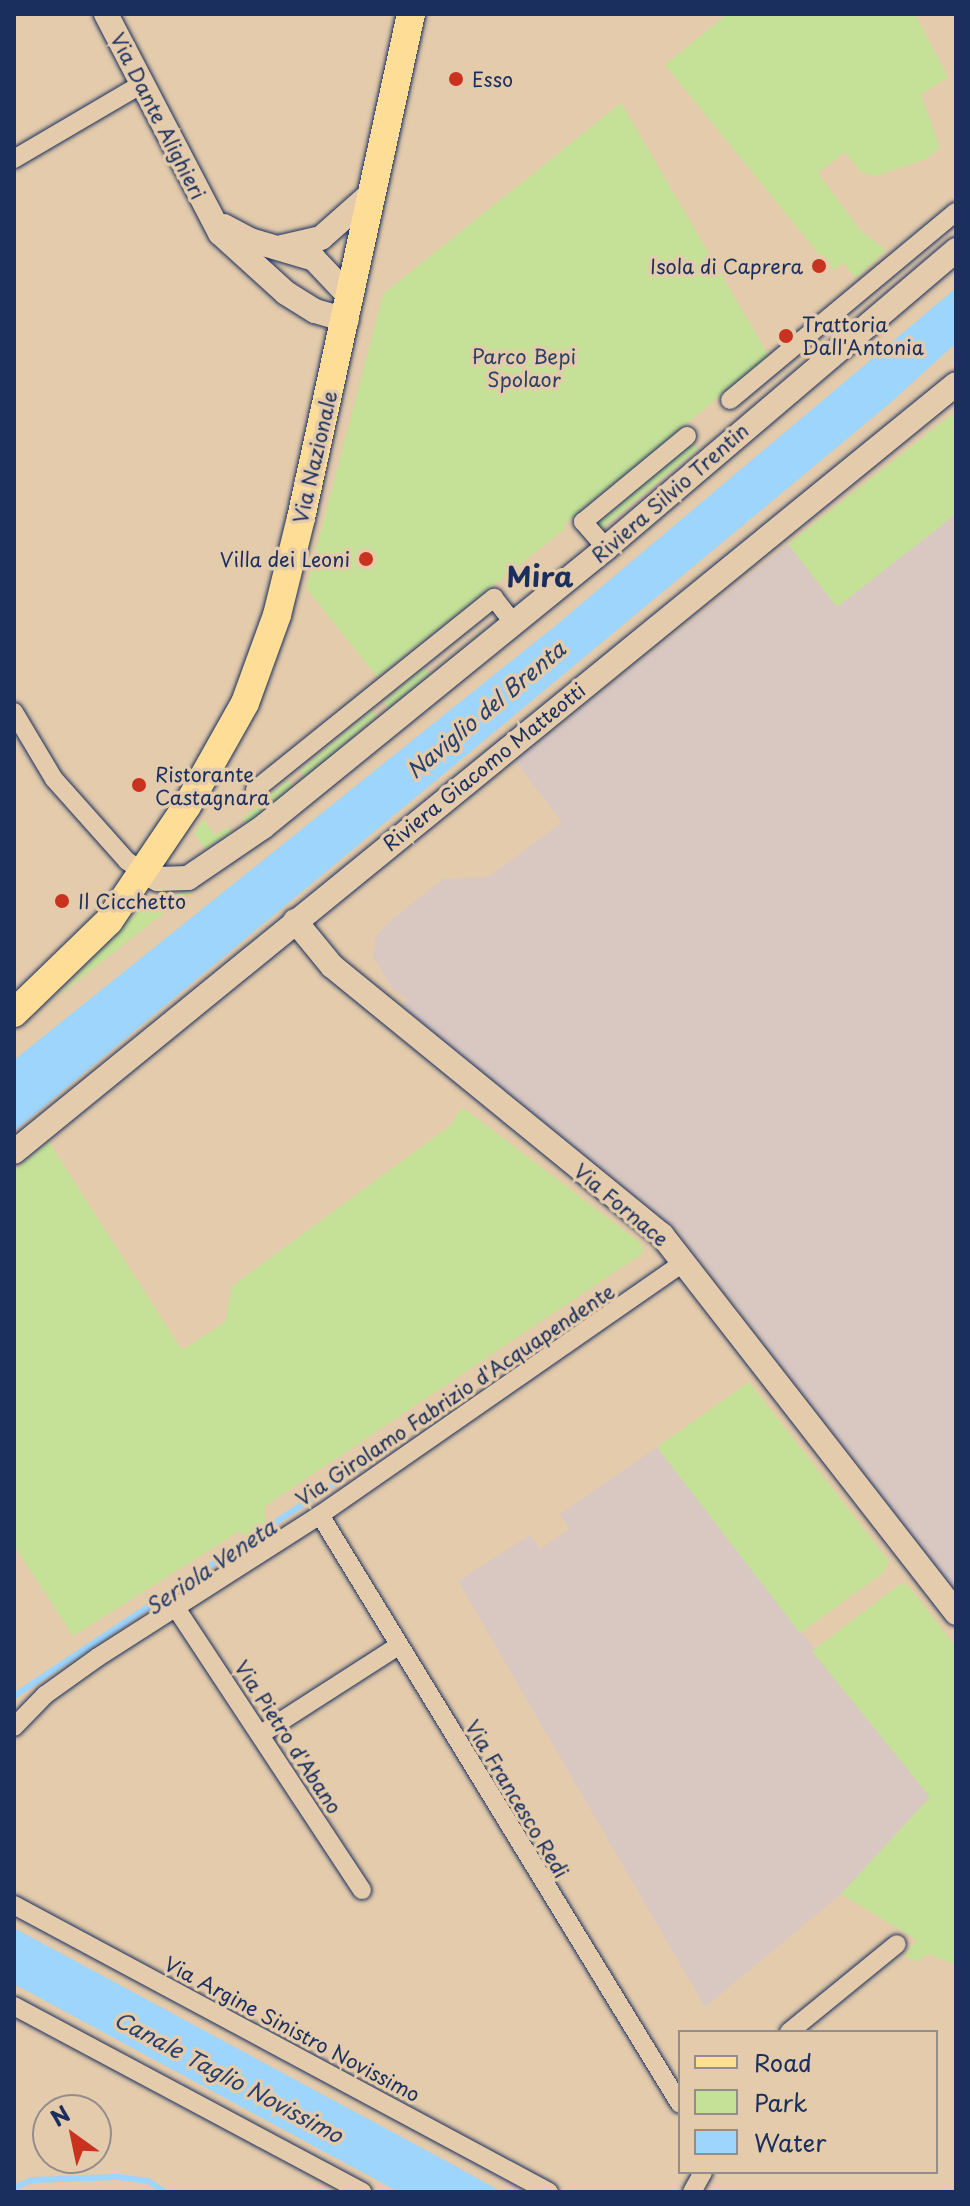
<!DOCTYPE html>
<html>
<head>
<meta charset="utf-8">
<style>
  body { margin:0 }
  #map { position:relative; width:970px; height:2206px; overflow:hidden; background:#e3cbab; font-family:"Playpen Sans",sans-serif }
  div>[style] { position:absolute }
  .built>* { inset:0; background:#d8c8c1 }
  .green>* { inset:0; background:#c5e197; transform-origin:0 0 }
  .water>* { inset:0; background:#9ed5fd }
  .stream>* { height:6px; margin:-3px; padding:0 3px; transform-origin:3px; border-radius:3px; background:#9ed5fd }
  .roads { filter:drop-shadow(0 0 2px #1b2f5e) drop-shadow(0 0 2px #1b2f5e) }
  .street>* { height:18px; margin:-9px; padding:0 9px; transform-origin:9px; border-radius:9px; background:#e3cbab }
  .secondary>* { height:24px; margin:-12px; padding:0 12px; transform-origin:12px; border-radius:12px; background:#e3cbab }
  .primary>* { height:28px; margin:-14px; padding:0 14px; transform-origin:14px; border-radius:14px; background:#fedd96 }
  .dots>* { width:22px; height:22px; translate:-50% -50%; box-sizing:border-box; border:4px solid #e3cbab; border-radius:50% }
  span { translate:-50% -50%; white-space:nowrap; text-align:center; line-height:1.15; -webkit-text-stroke:7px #e3cbab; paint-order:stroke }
  .poi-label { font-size:20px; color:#1b2f5e }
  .left { translate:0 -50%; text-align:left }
  .right { translate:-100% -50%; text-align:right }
  .street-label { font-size:20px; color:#1b2f5e }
  .park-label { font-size:20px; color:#2c4164 }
  .water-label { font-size:22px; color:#28406e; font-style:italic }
  .district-label { font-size:28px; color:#1b2f5e; font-weight:700 }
  .frame { position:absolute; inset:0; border:16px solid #1b2f5e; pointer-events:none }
  .legend { position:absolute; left:678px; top:2030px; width:260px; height:144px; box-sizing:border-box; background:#e3cbab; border:2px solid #938d8c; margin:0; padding:10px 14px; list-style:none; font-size:24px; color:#1b2f5e }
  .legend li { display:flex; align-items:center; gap:16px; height:40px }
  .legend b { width:40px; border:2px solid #938d8c }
  .north { position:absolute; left:32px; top:2094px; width:80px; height:80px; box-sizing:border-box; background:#e3cbab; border:2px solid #938d8c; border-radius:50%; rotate:327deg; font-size:22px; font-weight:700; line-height:32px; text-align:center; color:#1b2f5e }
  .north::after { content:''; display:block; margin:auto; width:28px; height:36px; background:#c8321e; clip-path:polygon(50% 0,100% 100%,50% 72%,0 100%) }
</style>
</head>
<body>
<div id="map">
  <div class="built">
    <i style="clip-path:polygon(956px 514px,956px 1591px,677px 1230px,401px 1006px,409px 1000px,393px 990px,373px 956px,376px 936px,390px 921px,443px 879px,488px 877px,562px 822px,515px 761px,788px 544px,837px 606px)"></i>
    <i style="clip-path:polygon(657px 1447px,930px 1797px,841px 1894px,705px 2007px,458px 1581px,530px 1535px,540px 1549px,569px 1529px,560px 1514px)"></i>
  </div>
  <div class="green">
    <i style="clip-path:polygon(727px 14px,915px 14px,946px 73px,947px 78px,921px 94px,940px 148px,926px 159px,876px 176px,861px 172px,845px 152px,818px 173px,861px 231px,886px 250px,856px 278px,843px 263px,834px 270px,827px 264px,665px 65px)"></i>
    <i style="clip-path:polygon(621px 103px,769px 356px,564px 524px,566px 528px,377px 677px,306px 588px,383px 294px)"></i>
    <i style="clip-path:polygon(956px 411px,956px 514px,837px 607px,788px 544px)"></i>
    <i style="clip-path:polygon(693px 443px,698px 449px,599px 531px,595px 526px)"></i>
    <i style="left:424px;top:668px;width:8px;height:53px;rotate:50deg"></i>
    <i style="left:372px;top:710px;width:8px;height:94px;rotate:50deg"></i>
    <i style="left:288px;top:780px;width:8px;height:59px;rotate:50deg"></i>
    <i style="clip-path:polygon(203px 819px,215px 835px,228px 827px,232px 832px,205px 849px,194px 833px)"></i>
    <i style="clip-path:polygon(194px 889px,57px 997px,146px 903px)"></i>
    <i style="clip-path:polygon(462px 1107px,642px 1244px,643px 1253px,265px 1506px,265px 1522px,256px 1530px,246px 1535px,238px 1532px,73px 1636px,14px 1545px,14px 1171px,49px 1142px,182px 1350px,225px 1322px,232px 1286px,451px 1125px)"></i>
    <i style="clip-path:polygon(749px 1382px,889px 1561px,884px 1572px,800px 1633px,657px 1447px)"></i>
    <i style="clip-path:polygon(900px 1584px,908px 1585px,956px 1647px,956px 1965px,928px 1954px,916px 1962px,904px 1955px,917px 1940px,841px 1894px,930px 1797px,812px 1651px)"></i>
  </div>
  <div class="water">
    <i style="clip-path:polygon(956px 288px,956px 343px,889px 404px,14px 1131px,14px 1060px,555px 626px)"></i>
    <i style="clip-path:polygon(14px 1928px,448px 2162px,502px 2192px,399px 2192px,14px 1984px)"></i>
  </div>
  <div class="stream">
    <i style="left:14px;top:1696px;width:470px;rotate:-33.6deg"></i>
    <i style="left:14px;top:2188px;width:20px;rotate:-24deg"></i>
    <i style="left:32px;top:2180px;width:85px;rotate:-2deg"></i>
    <i style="left:117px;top:2177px;width:31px;rotate:7deg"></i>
    <i style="left:148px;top:2181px;width:20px;rotate:33deg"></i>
  </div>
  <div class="roads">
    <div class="street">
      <i style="left:14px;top:159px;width:146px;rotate:-30.4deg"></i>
      <i style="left:730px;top:400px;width:294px;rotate:-39.8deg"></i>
      <i style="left:606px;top:548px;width:35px;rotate:-131deg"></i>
      <i style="left:583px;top:522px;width:135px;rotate:-39.6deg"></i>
      <i style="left:14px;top:712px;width:78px;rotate:59.2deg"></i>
      <i style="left:54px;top:779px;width:110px;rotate:48.3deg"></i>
      <i style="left:127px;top:861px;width:20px;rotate:33deg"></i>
      <i style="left:255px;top:790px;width:307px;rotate:-38.8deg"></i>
      <i style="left:494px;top:598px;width:33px;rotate:52deg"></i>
      <i style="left:320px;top:1515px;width:690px;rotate:58.57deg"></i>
      <i style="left:176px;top:1608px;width:338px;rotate:56.6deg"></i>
      <i style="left:14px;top:1727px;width:45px;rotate:-45.9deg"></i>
      <i style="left:45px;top:1695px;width:65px;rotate:-35.6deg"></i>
      <i style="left:98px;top:1657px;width:264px;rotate:-32.6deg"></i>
      <i style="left:320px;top:1515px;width:443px;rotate:-34.8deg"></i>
      <i style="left:261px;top:1734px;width:163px;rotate:-32.7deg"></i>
      <i style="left:14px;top:1905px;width:607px;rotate:28.21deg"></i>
      <i style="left:14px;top:2006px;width:395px;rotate:28.1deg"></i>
      <i style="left:789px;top:2032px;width:139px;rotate:-39.2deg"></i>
      <i style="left:692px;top:2192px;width:23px;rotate:-61deg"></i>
    </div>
    <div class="secondary">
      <i style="left:106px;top:14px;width:247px;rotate:62.5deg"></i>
      <i style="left:220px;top:233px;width:89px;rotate:42.3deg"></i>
      <i style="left:286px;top:293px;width:34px;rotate:32deg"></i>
      <i style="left:315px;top:311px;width:33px;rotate:16deg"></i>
      <i style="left:224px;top:226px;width:30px;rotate:28deg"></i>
      <i style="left:250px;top:240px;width:67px;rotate:16.5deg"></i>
      <i style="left:314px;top:259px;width:54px;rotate:46.5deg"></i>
      <i style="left:282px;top:247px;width:40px;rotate:-13deg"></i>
      <i style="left:321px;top:238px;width:69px;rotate:-41.5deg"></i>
      <i style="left:144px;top:872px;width:16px;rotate:27deg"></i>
      <i style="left:158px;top:879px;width:30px;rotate:-2deg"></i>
      <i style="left:188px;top:878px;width:91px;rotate:-34.2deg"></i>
      <i style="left:263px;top:827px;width:442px;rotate:-39.1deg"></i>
      <i style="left:606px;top:548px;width:460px;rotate:-40.4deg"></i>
      <i style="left:295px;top:921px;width:58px;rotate:50.6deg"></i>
      <i style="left:332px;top:966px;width:426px;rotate:39.2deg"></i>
      <i style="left:662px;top:1235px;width:479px;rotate:52.1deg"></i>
      <i style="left:14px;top:1152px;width:1215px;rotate:-39.19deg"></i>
    </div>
    <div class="primary">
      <i style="left:14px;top:1013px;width:132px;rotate:-44.1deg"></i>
      <i style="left:109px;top:921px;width:139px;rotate:-55.9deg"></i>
      <i style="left:187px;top:806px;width:118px;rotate:-60.6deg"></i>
      <i style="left:245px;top:703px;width:94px;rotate:-70deg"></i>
      <i style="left:277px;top:615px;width:100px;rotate:-76.1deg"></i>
      <i style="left:301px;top:518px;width:516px;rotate:-77.69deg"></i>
    </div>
  </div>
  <div class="dots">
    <i style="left:456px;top:79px;background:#c8321e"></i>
    <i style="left:819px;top:266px;background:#c8321e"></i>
    <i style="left:786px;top:336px;background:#c8321e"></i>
    <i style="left:366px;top:559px;background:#c8321e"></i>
    <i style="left:139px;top:785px;background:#c8321e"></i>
    <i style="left:62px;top:901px;background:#c8321e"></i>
  </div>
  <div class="poi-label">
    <span class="left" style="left:472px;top:79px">Esso</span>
    <span class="right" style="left:803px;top:266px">Isola di Caprera</span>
    <span class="left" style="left:802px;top:336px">Trattoria<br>Dall'Antonia</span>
    <span class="right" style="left:350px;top:559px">Villa dei Leoni</span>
    <span class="left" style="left:155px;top:786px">Ristorante<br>Castagnara</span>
    <span class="left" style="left:78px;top:901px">Il Cicchetto</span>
  </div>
  <div class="street-label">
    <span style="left:158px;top:116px;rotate:63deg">Via Dante Alighieri</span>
    <span style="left:315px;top:457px;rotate:-77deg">Via Nazionale</span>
    <span style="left:670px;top:493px;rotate:-41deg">Riviera Silvio Trentin</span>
    <span style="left:484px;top:767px;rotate:-39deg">Riviera Giacomo Matteotti</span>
    <span style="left:621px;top:1205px;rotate:40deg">Via Fornace</span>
    <span style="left:455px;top:1395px;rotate:-34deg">Via Girolamo Fabrizio d'Acquapendente</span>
    <span style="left:288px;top:1737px;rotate:57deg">Via Pietro d'Abano</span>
    <span style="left:517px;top:1799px;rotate:59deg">Via Francesco Redi</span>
    <span style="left:292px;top:2029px;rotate:28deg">Via Argine Sinistro Novissimo</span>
  </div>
  <div class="park-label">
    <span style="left:524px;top:368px">Parco Bepi<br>Spolaor</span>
  </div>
  <div class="water-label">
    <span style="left:485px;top:709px;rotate:-40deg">Naviglio del Brenta</span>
    <span style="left:210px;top:1566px;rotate:-34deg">Seriola Veneta</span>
    <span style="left:229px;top:2076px;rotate:28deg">Canale Taglio Novissimo</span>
  </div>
  <div class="district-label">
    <span style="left:540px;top:576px">Mira</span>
  </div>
  <div class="frame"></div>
  <ul class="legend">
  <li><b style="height:10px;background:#fedd96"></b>Road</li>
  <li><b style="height:22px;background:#c5e197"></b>Park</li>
  <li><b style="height:22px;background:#9ed5fd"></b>Water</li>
  </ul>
  <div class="north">N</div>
</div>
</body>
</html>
